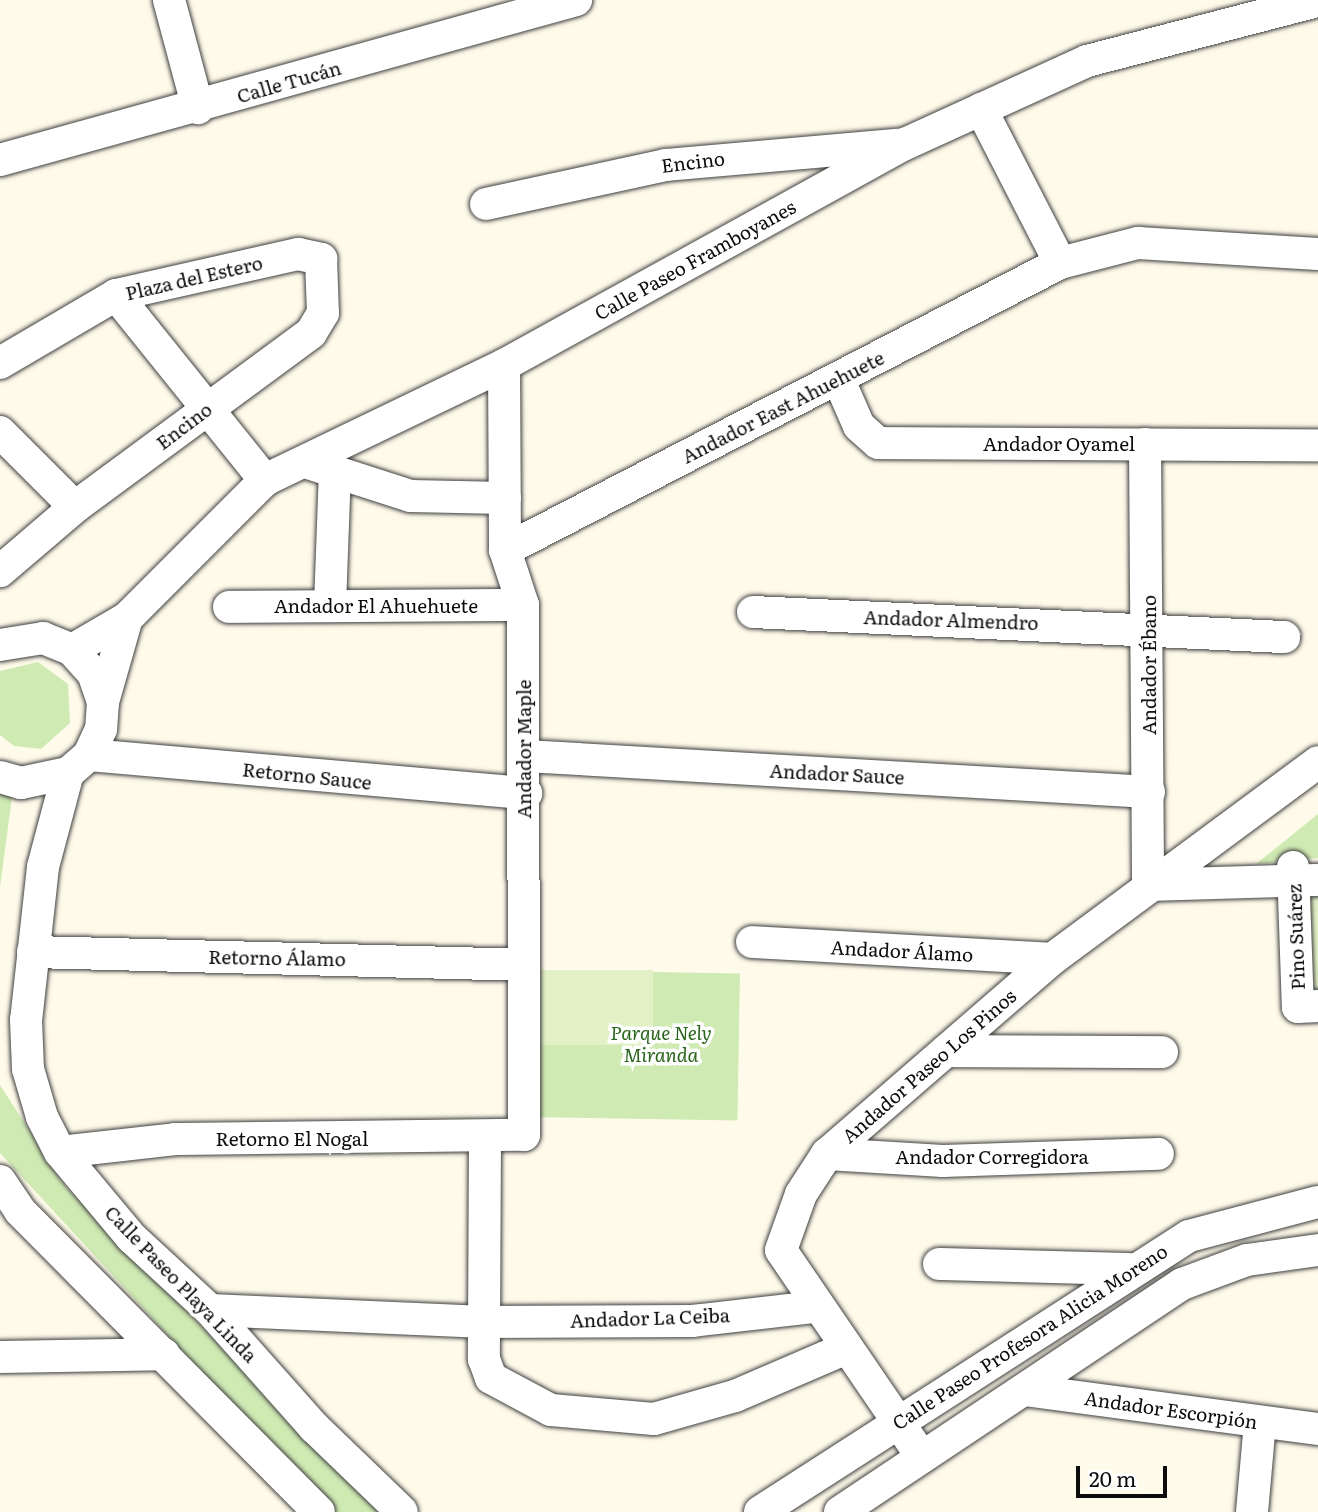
<!DOCTYPE html>
<html>
<head>
<meta charset="utf-8">
<style>
  body { margin:0 }
  #map { position:relative; width:1318px; height:1512px; overflow:hidden; background:#fffbeb; font-family:Literata,serif }
  div>[style] { position:absolute }
  .green>* { inset:0; background:#d0eab4; transform-origin:0 0 }
  .pitch>* { inset:0; background:#e2f1c6; transform-origin:0 0 }
  .roads { filter:drop-shadow(0 0 2px #3f3f3f) drop-shadow(0 0 2px #3f3f3f) }
  .minor>* { height:32px; margin:-16px; padding:0 16px; transform-origin:16px; border-radius:16px; background:#fff }
  span { translate:-50% -50%; white-space:nowrap; text-align:center; line-height:1.15; -webkit-text-stroke:7px #fff; paint-order:stroke }
  .street-label { font-size:19px; color:#0c0c0c }
  .park-label { font-size:19px; color:#2a651b; font-style:italic }
  .scale { position:absolute; left:1076px; top:1466px; width:91px; height:32px; box-sizing:border-box; border:4px solid #0c0c0c; border-top:0; padding-left:9px; font-size:21px; line-height:24px; white-space:nowrap; color:#0c0c0c; -webkit-text-stroke:5px #fff; paint-order:stroke }
</style>
</head>
<body>
<div id="map">
  <div class="green">
    <i style="clip-path:polygon(38px 662px,68px 684px,70px 723px,41px 749px,14px 746px,0 735px,0 671px)"></i>
    <i style="clip-path:polygon(0 785px,13px 790px,0 887px)"></i>
    <i style="clip-path:polygon(1318px 814px,1318px 858px,1256px 864px)"></i>
    <i style="left:533px;top:970px;width:207px;height:147px;rotate:1deg"></i>
    <i style="clip-path:polygon(0 1085px,66px 1187px,381px 1512px,331px 1512px,0 1153px)"></i>
  </div>
  <div class="pitch">
    <i style="clip-path:polygon(1318px 880px,1318px 1006px,1298px 1007px,1294px 882px)"></i>
    <i style="left:533px;top:970px;width:120px;height:75px"></i>
  </div>
  <div class="roads">
    <div class="minor">
      <i style="left:169px;top:0;width:112px;rotate:75deg"></i>
      <i style="left:981px;top:109px;width:173px;rotate:62.8deg"></i>
      <i style="left:0;top:160px;width:598px;rotate:-15.52deg"></i>
      <i style="left:486px;top:204px;width:184px;rotate:-12.2deg"></i>
      <i style="left:666px;top:165px;width:231px;rotate:-5deg"></i>
      <i style="left:116px;top:295px;width:238px;rotate:51.2deg"></i>
      <i style="left:0;top:363px;width:134px;rotate:-30.4deg"></i>
      <i style="left:116px;top:295px;width:187px;rotate:-12.7deg"></i>
      <i style="left:298px;top:254px;width:24px;rotate:12deg"></i>
      <i style="left:321px;top:259px;width:54px;rotate:87.9deg"></i>
      <i style="left:323px;top:313px;width:23px;rotate:121deg"></i>
      <i style="left:311px;top:333px;width:293px;rotate:143.6deg"></i>
      <i style="left:75px;top:507px;width:99px;rotate:139.5deg"></i>
      <i style="left:838px;top:378px;width:52px;rotate:66.4deg"></i>
      <i style="left:859px;top:426px;width:25px;rotate:42deg"></i>
      <i style="left:878px;top:443px;width:440px;rotate:0.3deg"></i>
      <i style="left:0;top:432px;width:106px;rotate:45deg"></i>
      <i style="left:1145px;top:444px;width:441px;rotate:89.6deg"></i>
      <i style="left:1148px;top:885px;width:170px;rotate:-1.7deg"></i>
      <i style="left:305px;top:462px;width:110px;rotate:17.9deg"></i>
      <i style="left:410px;top:496px;width:95px;rotate:1.2deg"></i>
      <i style="left:505px;top:550px;width:625px;rotate:-27.34deg"></i>
      <i style="left:1060px;top:263px;width:81px;rotate:-14.4deg"></i>
      <i style="left:1138px;top:243px;width:180px;rotate:3.5deg"></i>
      <i style="left:330px;top:606px;width:134px;rotate:-87.9deg"></i>
      <i style="left:229px;top:607px;width:294px;rotate:-0.4deg"></i>
      <i style="left:753px;top:612px;width:532px;rotate:2.7deg"></i>
      <i style="left:0;top:645px;width:44px;rotate:-9.2deg"></i>
      <i style="left:43px;top:638px;width:31px;rotate:22deg"></i>
      <i style="left:72px;top:650px;width:31px;rotate:48deg"></i>
      <i style="left:93px;top:673px;width:31px;rotate:71deg"></i>
      <i style="left:103px;top:702px;width:27px;rotate:94deg"></i>
      <i style="left:101px;top:729px;width:29px;rotate:115deg"></i>
      <i style="left:89px;top:755px;width:28px;rotate:139deg"></i>
      <i style="left:68px;top:773px;width:48px;rotate:168deg"></i>
      <i style="left:21px;top:783px;width:22px;rotate:-164deg"></i>
      <i style="left:72px;top:650px;width:64px;rotate:-30.2deg"></i>
      <i style="left:127px;top:618px;width:195px;rotate:-45deg"></i>
      <i style="left:265px;top:480px;width:265px;rotate:-25.7deg"></i>
      <i style="left:504px;top:365px;width:458px;rotate:-28.9deg"></i>
      <i style="left:905px;top:144px;width:200px;rotate:-24.5deg"></i>
      <i style="left:1087px;top:61px;width:239px;rotate:-14.6deg"></i>
      <i style="left:103px;top:702px;width:87px;rotate:-74.1deg"></i>
      <i style="left:89px;top:755px;width:439px;rotate:5deg"></i>
      <i style="left:525px;top:756px;width:625px;rotate:3.3deg"></i>
      <i style="left:68px;top:773px;width:97px;rotate:104.9deg"></i>
      <i style="left:43px;top:867px;width:154px;rotate:96.3deg"></i>
      <i style="left:26px;top:1020px;width:49px;rotate:87.7deg"></i>
      <i style="left:28px;top:1069px;width:50px;rotate:73.7deg"></i>
      <i style="left:42px;top:1117px;width:39px;rotate:63deg"></i>
      <i style="left:60px;top:1152px;width:112px;rotate:50.1deg"></i>
      <i style="left:132px;top:1238px;width:106px;rotate:42.7deg"></i>
      <i style="left:210px;top:1310px;width:157px;rotate:48.4deg"></i>
      <i style="left:314px;top:1427px;width:122px;rotate:44deg"></i>
      <i style="left:1293px;top:867px;width:140px;rotate:88deg"></i>
      <i style="left:1298px;top:1007px;width:20px;rotate:-3deg"></i>
      <i style="left:752px;top:942px;width:300px;rotate:3.2deg"></i>
      <i style="left:33px;top:952px;width:488px;rotate:1.5deg"></i>
      <i style="left:946px;top:1051px;width:216px;rotate:0.3deg"></i>
      <i style="left:485px;top:1139px;width:220px;rotate:90.3deg"></i>
      <i style="left:484px;top:1359px;width:20px;rotate:70deg"></i>
      <i style="left:491px;top:1378px;width:68px;rotate:28.1deg"></i>
      <i style="left:551px;top:1410px;width:103px;rotate:5deg"></i>
      <i style="left:654px;top:1419px;width:84px;rotate:-15.9deg"></i>
      <i style="left:735px;top:1396px;width:119px;rotate:-23.3deg"></i>
      <i style="left:60px;top:1152px;width:116px;rotate:-6.4deg"></i>
      <i style="left:175px;top:1139px;width:349px;rotate:-0.7deg"></i>
      <i style="left:524px;top:1135px;width:530px;rotate:-90.11deg"></i>
      <i style="left:523px;top:605px;width:58px;rotate:-108.1deg"></i>
      <i style="left:505px;top:550px;width:185px;rotate:-90.3deg"></i>
      <i style="left:827px;top:1154px;width:116px;rotate:3.5deg"></i>
      <i style="left:943px;top:1161px;width:215px;rotate:-1.9deg"></i>
      <i style="left:0;top:1181px;width:36px;rotate:56deg"></i>
      <i style="left:20px;top:1211px;width:424px;rotate:45.2deg"></i>
      <i style="left:939px;top:1264px;width:190px;rotate:1.5deg"></i>
      <i style="left:210px;top:1310px;width:275px;rotate:2.5deg"></i>
      <i style="left:485px;top:1322px;width:207px;rotate:-0.3deg"></i>
      <i style="left:692px;top:1321px;width:124px;rotate:-6.5deg"></i>
      <i style="left:0;top:1357px;width:164px;rotate:-1deg"></i>
      <i style="left:1025px;top:1390px;width:296px;rotate:7.6deg"></i>
      <i style="left:922px;top:1457px;width:250px;rotate:-124.3deg"></i>
      <i style="left:781px;top:1250px;width:59px;rotate:-70.3deg"></i>
      <i style="left:801px;top:1194px;width:48px;rotate:-57deg"></i>
      <i style="left:827px;top:1154px;width:298px;rotate:-40.9deg"></i>
      <i style="left:1052px;top:959px;width:331px;rotate:-36.5deg"></i>
      <i style="left:760px;top:1512px;width:510px;rotate:-32.76deg"></i>
      <i style="left:1189px;top:1236px;width:133px;rotate:-14.8deg"></i>
      <i style="left:840px;top:1512px;width:411px;rotate:-33.7deg"></i>
      <i style="left:1182px;top:1284px;width:69px;rotate:-20.3deg"></i>
      <i style="left:1247px;top:1260px;width:72px;rotate:-8deg"></i>
      <i style="left:1252px;top:1512px;width:89px;rotate:-84.9deg"></i>
    </div>
  </div>
  <div class="street-label">
    <span style="left:289px;top:82px;rotate:-16deg">Calle Tucán</span>
    <span style="left:693px;top:162px;rotate:-7deg">Encino</span>
    <span style="left:695px;top:260px;rotate:-29deg">Calle Paseo Framboyanes</span>
    <span style="left:194px;top:278px;rotate:-13deg">Plaza del Estero</span>
    <span style="left:783px;top:407px;rotate:-27deg">Andador East Ahuehuete</span>
    <span style="left:184px;top:426px;rotate:-37deg">Encino</span>
    <span style="left:1059px;top:444px">Andador Oyamel</span>
    <span style="left:376px;top:606px">Andador El Ahuehuete</span>
    <span style="left:951px;top:620px;rotate:2deg">Andador Almendro</span>
    <span style="left:1149px;top:665px;rotate:-90deg">Andador Ébano</span>
    <span style="left:524px;top:749px;rotate:-90deg">Andador Maple</span>
    <span style="left:837px;top:774px;rotate:3deg">Andador Sauce</span>
    <span style="left:307px;top:776px;rotate:6deg">Retorno Sauce</span>
    <span style="left:1296px;top:937px;rotate:-92deg">Pino Suárez</span>
    <span style="left:902px;top:951px;rotate:3deg">Andador Álamo</span>
    <span style="left:277px;top:958px;rotate:1deg">Retorno Álamo</span>
    <span style="left:929px;top:1066px;rotate:-41deg">Andador Paseo Los Pinos</span>
    <span style="left:292px;top:1139px">Retorno El Nogal</span>
    <span style="left:992px;top:1157px">Andador Corregidora</span>
    <span style="left:181px;top:1284px;rotate:46deg">Calle Paseo Playa Linda</span>
    <span style="left:650px;top:1318px;rotate:-2deg">Andador La Ceiba</span>
    <span style="left:1030px;top:1337px;rotate:-33deg">Calle Paseo Profesora Alicia Moreno</span>
    <span style="left:1171px;top:1410px;rotate:8deg">Andador Escorpión</span>
  </div>
  <div class="park-label">
    <span style="left:661px;top:1044px">Parque Nely<br>Miranda</span>
  </div>
  <div class="scale">20 m</div>
</div>
</body>
</html>
